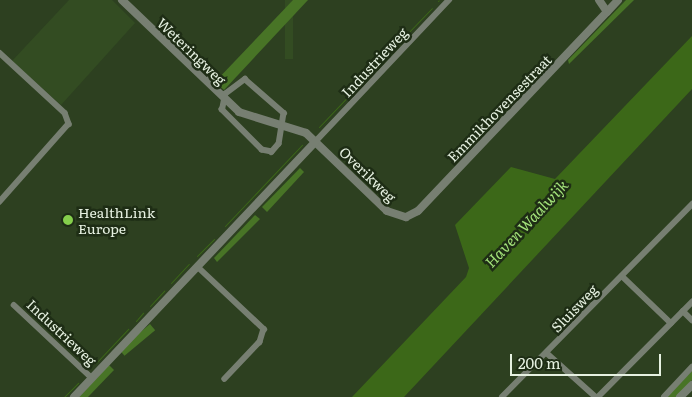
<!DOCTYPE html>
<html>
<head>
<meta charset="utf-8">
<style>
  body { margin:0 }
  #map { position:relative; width:692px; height:397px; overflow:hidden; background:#28371e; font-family:Literata,serif }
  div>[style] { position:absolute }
  .built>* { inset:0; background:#2d4020; transform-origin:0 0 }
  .green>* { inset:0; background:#334c22; transform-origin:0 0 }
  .forest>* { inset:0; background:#487426; transform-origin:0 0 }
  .water>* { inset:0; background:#3c6818 }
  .stream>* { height:1px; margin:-0.5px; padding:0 0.5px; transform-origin:0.5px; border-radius:0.5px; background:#3c6818 }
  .minor>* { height:5.5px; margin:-2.75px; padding:0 2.75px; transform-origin:2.75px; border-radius:2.75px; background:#777f72 }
  .tertiary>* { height:8px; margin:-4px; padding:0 4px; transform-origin:4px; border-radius:4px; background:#777f72 }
  .dots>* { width:14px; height:14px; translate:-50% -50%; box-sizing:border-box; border:2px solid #1e2d15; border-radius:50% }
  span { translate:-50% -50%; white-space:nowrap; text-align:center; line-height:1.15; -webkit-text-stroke:5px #1e2d15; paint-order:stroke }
  .street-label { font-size:14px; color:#e6f1e1 }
  .poi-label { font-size:14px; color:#e6f1e1 }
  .left { translate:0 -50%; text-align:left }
  .water-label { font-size:15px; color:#a3e27a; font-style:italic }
  .scale { position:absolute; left:510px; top:354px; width:151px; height:22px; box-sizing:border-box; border:2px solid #e6f1e1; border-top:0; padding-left:6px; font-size:15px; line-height:18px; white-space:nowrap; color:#e6f1e1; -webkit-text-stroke:4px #1e2d15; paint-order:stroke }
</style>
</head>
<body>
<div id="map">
  <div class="built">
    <i style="left:0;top:0;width:692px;height:397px"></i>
  </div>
  <div class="green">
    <i style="clip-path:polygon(69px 0,112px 0,135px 23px,61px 105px,12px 61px)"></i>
    <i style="left:285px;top:0;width:8px;height:59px"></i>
  </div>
  <div class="forest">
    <i style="clip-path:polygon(293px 0,308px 0,224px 90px,215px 82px)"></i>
    <i style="clip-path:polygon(626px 0,634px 0,569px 64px,568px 60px)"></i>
    <i style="clip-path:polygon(300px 168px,304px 172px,267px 212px,262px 207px)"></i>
    <i style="clip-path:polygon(255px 215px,260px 219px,217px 262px,214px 258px)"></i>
    <i style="left:150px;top:324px;width:8px;height:40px;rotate:50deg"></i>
    <i style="clip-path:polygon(109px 365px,114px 370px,88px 397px,79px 397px)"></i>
    <i style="clip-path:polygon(692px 371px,692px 380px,676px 397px,667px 397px)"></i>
  </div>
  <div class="water">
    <i style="clip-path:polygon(692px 36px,692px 89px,404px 397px,352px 397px,466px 277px,469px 268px,455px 225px,511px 167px,555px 179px)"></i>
  </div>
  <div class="stream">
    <i style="left:438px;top:1px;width:1px;rotate:-45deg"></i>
    <i style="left:404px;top:37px;width:40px;rotate:-46deg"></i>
    <i style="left:385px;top:57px;width:18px;rotate:-45deg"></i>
    <i style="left:319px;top:127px;width:54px;rotate:-46.5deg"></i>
    <i style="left:225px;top:226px;width:112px;rotate:-46.5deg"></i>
    <i style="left:197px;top:256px;width:24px;rotate:-45deg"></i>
    <i style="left:171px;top:283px;width:26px;rotate:-47deg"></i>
    <i style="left:150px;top:306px;width:21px;rotate:-47deg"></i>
    <i style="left:136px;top:321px;width:11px;rotate:-49deg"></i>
    <i style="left:96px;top:363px;width:47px;rotate:-46.7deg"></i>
    <i style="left:64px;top:397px;width:20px;rotate:-45deg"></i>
  </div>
  <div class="minor">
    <i style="left:0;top:53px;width:88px;rotate:42.7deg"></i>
    <i style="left:65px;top:113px;width:12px;rotate:70deg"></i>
    <i style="left:69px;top:124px;width:104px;rotate:131.5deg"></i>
    <i style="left:245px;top:79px;width:52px;rotate:41.1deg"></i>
    <i style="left:284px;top:113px;width:31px;rotate:99deg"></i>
    <i style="left:279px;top:144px;width:11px;rotate:131deg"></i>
    <i style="left:272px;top:152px;width:10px;rotate:-169deg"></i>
    <i style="left:262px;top:150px;width:57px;rotate:-135deg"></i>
    <i style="left:222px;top:110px;width:16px;rotate:-79deg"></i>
    <i style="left:225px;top:94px;width:25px;rotate:-37deg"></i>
    <i style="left:316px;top:141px;width:194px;rotate:-46.7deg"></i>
    <i style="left:198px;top:267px;width:91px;rotate:43.2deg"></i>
    <i style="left:264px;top:329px;width:14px;rotate:107deg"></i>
    <i style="left:260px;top:342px;width:51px;rotate:133.4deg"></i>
    <i style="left:622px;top:276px;width:68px;rotate:43.8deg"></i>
    <i style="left:14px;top:305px;width:107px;rotate:43.1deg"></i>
    <i style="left:683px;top:311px;width:13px;rotate:45deg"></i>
    <i style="left:548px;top:354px;width:64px;rotate:41.9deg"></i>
    <i style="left:502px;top:397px;width:271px;rotate:-45.4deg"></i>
    <i style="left:598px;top:397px;width:134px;rotate:-45.3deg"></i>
    <i style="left:664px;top:397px;width:41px;rotate:-47deg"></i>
  </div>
  <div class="tertiary">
    <i style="left:122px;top:0;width:162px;rotate:43.7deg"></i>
    <i style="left:239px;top:112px;width:70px;rotate:17.4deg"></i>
    <i style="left:306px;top:133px;width:112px;rotate:43.9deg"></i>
    <i style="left:387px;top:211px;width:20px;rotate:18deg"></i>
    <i style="left:406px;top:217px;width:13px;rotate:-27deg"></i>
    <i style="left:418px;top:211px;width:274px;rotate:-46.5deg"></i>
    <i style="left:599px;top:0;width:14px;rotate:56deg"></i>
    <i style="left:607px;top:12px;width:16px;rotate:-47deg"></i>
    <i style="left:74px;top:397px;width:352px;rotate:-46.6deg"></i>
    <i style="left:680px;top:397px;width:17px;rotate:-45deg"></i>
  </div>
  <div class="dots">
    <i style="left:68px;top:220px;background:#85cf4c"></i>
  </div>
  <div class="street-label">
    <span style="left:192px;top:51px;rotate:44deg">Weteringweg</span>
    <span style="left:374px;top:62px;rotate:-47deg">Industrieweg</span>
    <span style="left:499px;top:108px;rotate:-46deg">Emmikhovensestraat</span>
    <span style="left:368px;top:174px;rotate:44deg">Overikweg</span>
    <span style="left:574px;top:308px;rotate:-46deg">Sluisweg</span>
    <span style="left:62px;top:332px;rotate:43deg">Industrieweg</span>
  </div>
  <div class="poi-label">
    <span class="left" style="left:78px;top:220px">HealthLink<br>Europe</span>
  </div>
  <div class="water-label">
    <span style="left:526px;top:223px;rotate:-47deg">Haven Waalwijk</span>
  </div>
  <div class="scale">200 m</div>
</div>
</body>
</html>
